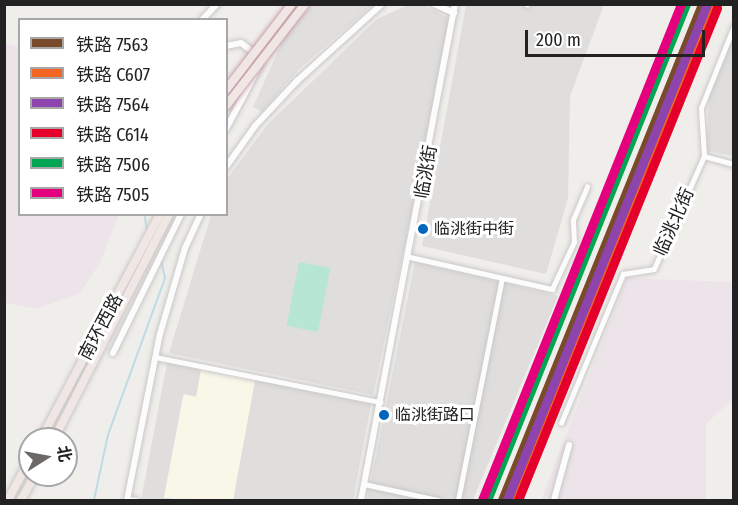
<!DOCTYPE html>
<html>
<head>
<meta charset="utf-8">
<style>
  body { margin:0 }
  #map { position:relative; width:738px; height:505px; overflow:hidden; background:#f0eeeb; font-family:"Fira Sans Condensed","Noto Sans SC",sans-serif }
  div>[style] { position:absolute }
  .residential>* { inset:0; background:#dfdedc }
  .industrial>* { inset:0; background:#ede4e9 }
  .education>* { inset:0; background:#f8f7e8 }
  .pitch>* { inset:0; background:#b7e6d2; transform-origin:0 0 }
  .parking>* { inset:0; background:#e0dfde }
  .stream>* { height:1.5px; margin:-0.75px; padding:0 0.75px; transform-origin:0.75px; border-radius:0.75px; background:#bfdbe3 }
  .roads { filter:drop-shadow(0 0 2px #c9c8c7) drop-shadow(0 0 2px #c9c8c7) }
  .minor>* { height:4.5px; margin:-2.25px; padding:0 2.25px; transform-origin:2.25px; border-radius:2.25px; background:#fdfcfc }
  .tertiary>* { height:6px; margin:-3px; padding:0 3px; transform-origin:3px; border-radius:3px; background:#fdfcfc }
  .trunk>* { height:8px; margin:-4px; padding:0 4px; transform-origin:4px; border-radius:4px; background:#f0e6e4 }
  .bridges { filter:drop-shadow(0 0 2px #c5a2ac) drop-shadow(0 0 2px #c5a2ac) }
  .trunk-bridge>* { height:8px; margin:-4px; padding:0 4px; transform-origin:4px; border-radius:4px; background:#f0e6e4 }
  .rail-1>* { height:9px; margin:-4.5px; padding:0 4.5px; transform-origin:4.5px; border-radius:4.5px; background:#7a4b2a }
  .rail-2>* { height:9px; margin:-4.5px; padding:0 4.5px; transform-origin:4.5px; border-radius:4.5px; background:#f26522 }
  .rail-3>* { height:9px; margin:-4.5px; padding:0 4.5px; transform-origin:4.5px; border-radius:4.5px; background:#8e44ad }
  .rail-4>* { height:9px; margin:-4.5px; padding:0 4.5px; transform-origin:4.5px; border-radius:4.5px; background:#e4002b }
  .rail-5>* { height:9px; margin:-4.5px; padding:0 4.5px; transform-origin:4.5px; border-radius:4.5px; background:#00a651 }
  .rail-6>* { height:9px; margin:-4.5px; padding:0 4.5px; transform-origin:4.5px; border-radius:4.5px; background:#e5007d }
  .dots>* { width:16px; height:16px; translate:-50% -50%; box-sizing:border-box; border:3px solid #fff; border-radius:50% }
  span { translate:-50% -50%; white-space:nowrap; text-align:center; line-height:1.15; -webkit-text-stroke:6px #fff; paint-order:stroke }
  .bus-label { font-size:16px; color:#222 }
  .left { translate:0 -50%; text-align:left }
  .street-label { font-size:18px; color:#222 }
  .frame { position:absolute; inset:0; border:6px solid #222; pointer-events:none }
  .legend { position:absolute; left:18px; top:18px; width:210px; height:198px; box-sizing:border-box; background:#fff; border:2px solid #a7a7a7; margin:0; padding:8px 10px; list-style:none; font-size:18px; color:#222 }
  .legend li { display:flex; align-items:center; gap:12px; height:30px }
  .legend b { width:30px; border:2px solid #a7a7a7 }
  .north { position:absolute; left:18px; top:427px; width:60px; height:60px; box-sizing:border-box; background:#fff; border:2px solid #a7a7a7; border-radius:50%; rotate:79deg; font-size:16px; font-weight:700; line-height:24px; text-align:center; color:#222 }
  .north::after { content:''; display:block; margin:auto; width:21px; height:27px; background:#6a6968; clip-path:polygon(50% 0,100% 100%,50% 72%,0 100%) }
  .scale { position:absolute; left:525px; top:30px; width:180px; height:27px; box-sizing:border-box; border:3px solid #222; border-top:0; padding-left:8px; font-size:18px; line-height:21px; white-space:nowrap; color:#222; -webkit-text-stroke:4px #fff; paint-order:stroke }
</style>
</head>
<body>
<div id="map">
  <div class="residential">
    <i style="clip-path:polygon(408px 5px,426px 6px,452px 20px,373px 395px,169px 353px,211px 215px,226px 214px,227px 179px,267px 125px,377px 19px)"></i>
    <i style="clip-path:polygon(466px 5px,604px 5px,570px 96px,568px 198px,546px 274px,422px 246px)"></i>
    <i style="clip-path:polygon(733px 33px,733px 156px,707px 151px,709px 91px)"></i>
    <i style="clip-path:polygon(415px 262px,558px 296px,473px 500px,367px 500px)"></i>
    <i style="clip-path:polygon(167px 363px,201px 370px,197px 397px,183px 395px,164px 497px,180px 500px,141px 500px)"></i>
    <i style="clip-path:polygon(255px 380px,371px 404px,353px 500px,233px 500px)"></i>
  </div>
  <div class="industrial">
    <i style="clip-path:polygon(4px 43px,19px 47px,20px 214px,119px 215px,100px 263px,79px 294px,36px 309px,5px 303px)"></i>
    <i style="clip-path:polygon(627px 278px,731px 282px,733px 399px,706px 424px,706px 500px,541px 500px)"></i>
  </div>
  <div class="education">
    <i style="clip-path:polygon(201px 370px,255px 380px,233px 500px,164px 498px,184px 394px,196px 397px)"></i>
  </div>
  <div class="pitch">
    <i style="left:299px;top:262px;width:32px;height:65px;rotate:11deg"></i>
  </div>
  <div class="parking">
    <i style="clip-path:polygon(313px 5px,373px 5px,299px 69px,262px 112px,253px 107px,286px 33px)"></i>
  </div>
  <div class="stream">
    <i style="left:145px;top:214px;width:14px;rotate:82deg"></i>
    <i style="left:94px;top:500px;width:66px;rotate:-77.8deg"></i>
    <i style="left:108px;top:435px;width:167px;rotate:-70deg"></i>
    <i style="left:165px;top:278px;width:18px;rotate:-103deg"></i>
  </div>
  <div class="roads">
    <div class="minor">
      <i style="left:527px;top:5px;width:1px;rotate:-90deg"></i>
      <i style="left:704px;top:156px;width:31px;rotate:15deg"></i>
      <i style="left:410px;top:257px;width:146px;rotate:12.7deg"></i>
      <i style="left:552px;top:289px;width:52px;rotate:-64.9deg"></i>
      <i style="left:574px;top:242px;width:22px;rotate:-93deg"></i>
      <i style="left:573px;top:220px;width:36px;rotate:-67deg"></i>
      <i style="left:155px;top:357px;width:230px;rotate:11.3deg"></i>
      <i style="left:561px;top:423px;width:161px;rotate:-67.4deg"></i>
      <i style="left:623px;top:274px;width:31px;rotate:-9deg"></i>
      <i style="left:654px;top:269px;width:124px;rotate:-66.1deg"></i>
      <i style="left:704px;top:156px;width:48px;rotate:-93.6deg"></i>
      <i style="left:701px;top:108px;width:88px;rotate:-68.1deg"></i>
      <i style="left:364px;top:484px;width:76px;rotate:12.2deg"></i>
      <i style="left:127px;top:499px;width:9px;rotate:6deg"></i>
      <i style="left:458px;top:500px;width:226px;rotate:-78.8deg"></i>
    </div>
    <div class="tertiary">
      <i style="left:434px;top:4px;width:22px;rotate:24deg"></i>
      <i style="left:202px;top:20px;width:22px;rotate:-47deg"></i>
      <i style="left:226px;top:46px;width:15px;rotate:-11deg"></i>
      <i style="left:241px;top:43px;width:20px;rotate:37deg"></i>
      <i style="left:226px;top:129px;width:72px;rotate:-62deg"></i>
      <i style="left:226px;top:167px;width:50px;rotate:-54.7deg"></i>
      <i style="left:255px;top:126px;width:62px;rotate:-47deg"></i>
      <i style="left:297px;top:81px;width:115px;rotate:-42.2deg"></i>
      <i style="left:113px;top:353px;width:155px;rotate:-63.9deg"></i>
      <i style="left:127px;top:500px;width:169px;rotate:-78.8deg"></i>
      <i style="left:160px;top:334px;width:90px;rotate:-73.8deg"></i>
      <i style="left:185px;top:248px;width:38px;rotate:-65deg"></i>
      <i style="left:361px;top:500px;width:505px;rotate:-79.27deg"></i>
      <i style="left:554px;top:500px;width:57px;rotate:-74.7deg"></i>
    </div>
    <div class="trunk">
      <i style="left:41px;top:439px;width:255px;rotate:-62.1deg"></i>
      <i style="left:54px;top:439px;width:253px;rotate:-62.9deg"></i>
      <i style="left:8px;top:500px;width:47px;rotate:-61.8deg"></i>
      <i style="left:21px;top:500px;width:29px;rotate:-61deg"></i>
    </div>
  </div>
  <div class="bridges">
    <div class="trunk-bridge">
      <i style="left:226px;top:90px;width:108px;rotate:-52.5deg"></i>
      <i style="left:226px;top:106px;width:129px;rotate:-52.2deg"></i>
    </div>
  </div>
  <div class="rail-1">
    <i style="left:502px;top:500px;width:535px;rotate:-68.04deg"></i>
  </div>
  <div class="rail-2">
    <i style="left:513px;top:500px;width:531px;rotate:-67.98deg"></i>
  </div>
  <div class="rail-3">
    <i style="left:507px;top:500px;width:535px;rotate:-68.04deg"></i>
  </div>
  <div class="rail-4">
    <i style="left:518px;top:500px;width:531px;rotate:-67.98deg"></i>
  </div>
  <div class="rail-5">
    <i style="left:487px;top:500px;width:534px;rotate:-68.14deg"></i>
  </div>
  <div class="rail-6">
    <i style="left:482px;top:500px;width:534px;rotate:-68.14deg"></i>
  </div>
  <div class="dots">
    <i style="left:423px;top:229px;background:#0065bd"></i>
    <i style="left:384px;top:415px;background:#0065bd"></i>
  </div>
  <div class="bus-label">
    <span class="left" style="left:434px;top:229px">临洮街中街</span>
    <span class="left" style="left:395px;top:415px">临洮街路口</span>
  </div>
  <div class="street-label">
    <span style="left:426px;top:172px;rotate:-80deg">临洮街</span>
    <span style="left:674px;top:222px;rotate:-66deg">临洮北街</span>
    <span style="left:101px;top:327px;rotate:-62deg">南环西路</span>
  </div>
  <div class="frame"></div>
  <ul class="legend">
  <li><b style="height:8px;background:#7a4b2a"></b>铁路 7563</li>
  <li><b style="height:8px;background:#f26522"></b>铁路 C607</li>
  <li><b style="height:8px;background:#8e44ad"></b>铁路 7564</li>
  <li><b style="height:8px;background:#e4002b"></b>铁路 C614</li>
  <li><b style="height:8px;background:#00a651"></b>铁路 7506</li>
  <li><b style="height:8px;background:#e5007d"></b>铁路 7505</li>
  </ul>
  <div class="north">北</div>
  <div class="scale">200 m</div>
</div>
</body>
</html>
